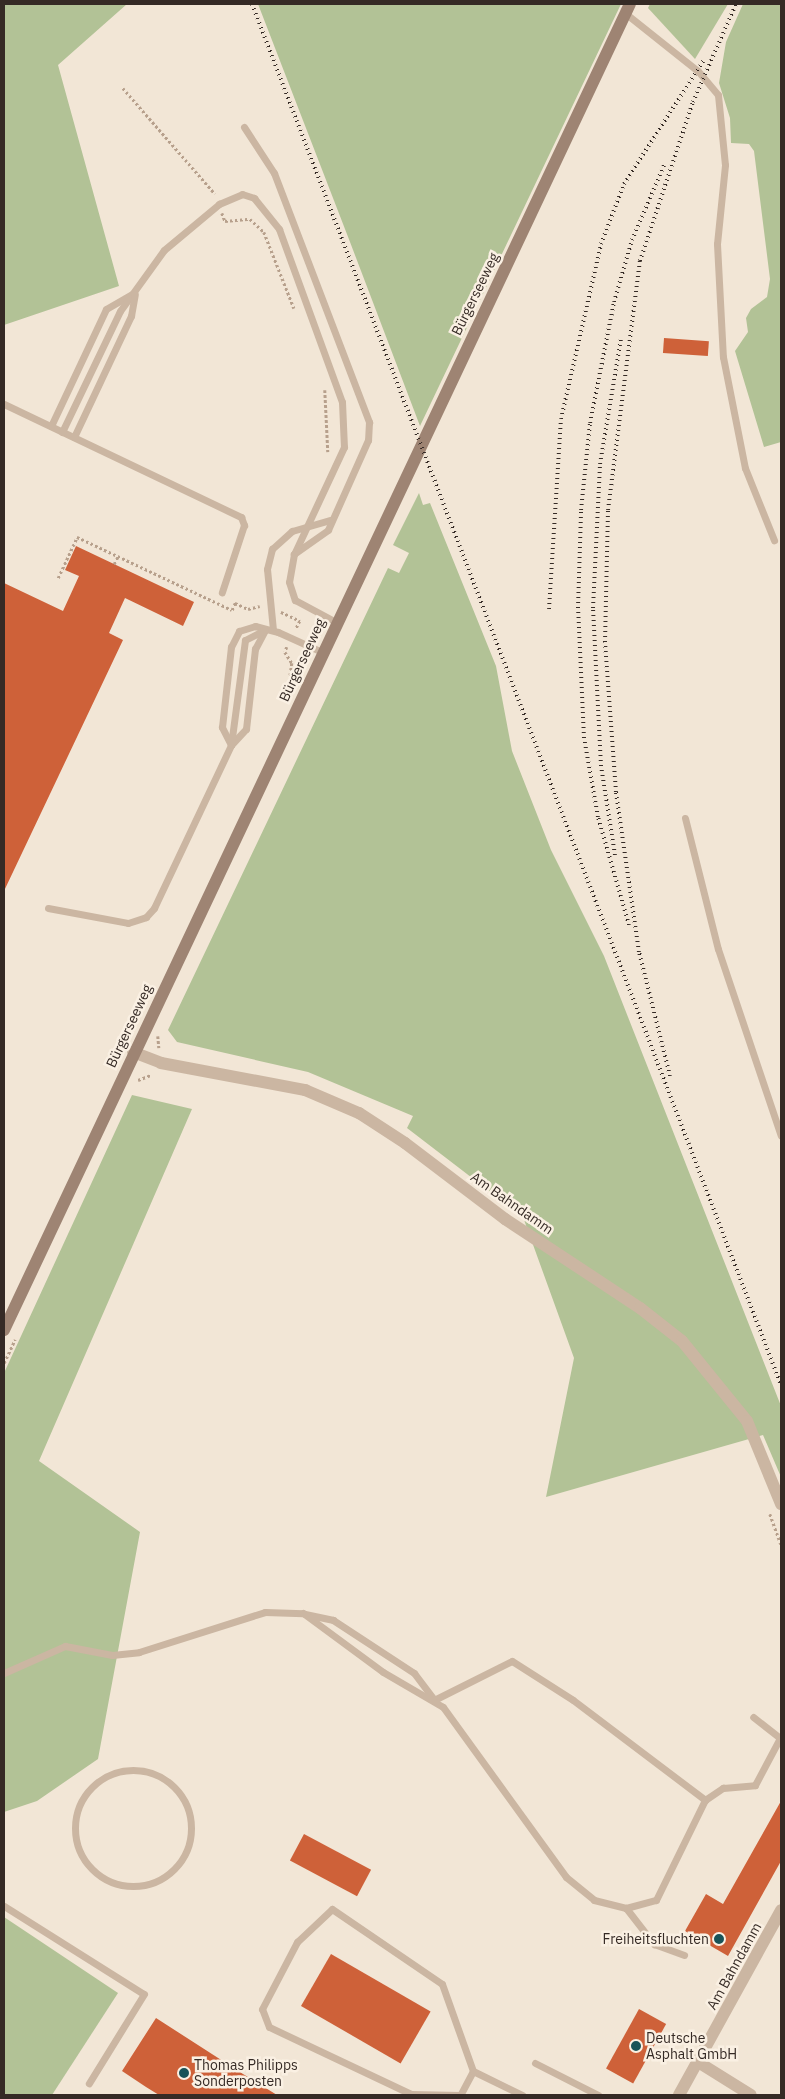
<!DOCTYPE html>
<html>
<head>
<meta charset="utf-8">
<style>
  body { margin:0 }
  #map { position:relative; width:785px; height:2099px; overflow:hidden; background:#f2e6d6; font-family:"IBM Plex Sans",sans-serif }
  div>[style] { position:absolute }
  .green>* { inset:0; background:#b2c296 }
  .building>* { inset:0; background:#ce6139; transform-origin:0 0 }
  .path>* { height:2.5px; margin-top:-1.25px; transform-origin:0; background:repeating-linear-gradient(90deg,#b7a08c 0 2.5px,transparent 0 5px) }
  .lane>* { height:7px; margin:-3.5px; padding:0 3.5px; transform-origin:3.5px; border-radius:3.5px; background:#cbb6a2 }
  .lane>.ring { margin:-3.5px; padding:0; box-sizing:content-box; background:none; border:7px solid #cbb6a2; border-radius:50% }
  .street>* { height:12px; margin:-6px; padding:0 6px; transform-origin:6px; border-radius:6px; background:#cbb6a2 }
  .secondary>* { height:12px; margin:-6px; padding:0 6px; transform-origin:6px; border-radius:6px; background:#9e8473 }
  .rail>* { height:4px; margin-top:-2px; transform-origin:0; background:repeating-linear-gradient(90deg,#352a25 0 1px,transparent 0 5px) }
  .dots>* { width:14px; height:14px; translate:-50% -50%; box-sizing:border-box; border:2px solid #faf0e3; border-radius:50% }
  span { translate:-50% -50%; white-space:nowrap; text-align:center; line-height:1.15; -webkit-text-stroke:5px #faf0e3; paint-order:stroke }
  .street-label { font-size:14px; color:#352a25 }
  .poi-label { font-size:14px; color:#352a25 }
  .right { translate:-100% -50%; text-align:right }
  .left { translate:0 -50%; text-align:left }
  .frame { position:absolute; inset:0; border:5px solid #352a25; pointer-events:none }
</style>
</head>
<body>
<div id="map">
  <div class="green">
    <i style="clip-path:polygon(4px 4px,127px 4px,58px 65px,119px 286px,4px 325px)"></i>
    <i style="clip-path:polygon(258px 4px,621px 4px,420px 426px,350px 242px)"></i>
    <i style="clip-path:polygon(650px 4px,728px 4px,695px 59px,648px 8px)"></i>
    <i style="clip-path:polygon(743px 4px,781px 4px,781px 442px,764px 447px,735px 351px,748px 332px,746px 318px,751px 309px,767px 297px,770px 279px,754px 151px,749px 144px,731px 143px,730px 118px,719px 83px,726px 42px)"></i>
    <i style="clip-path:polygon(419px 493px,423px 505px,430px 503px,496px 666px,512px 751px,551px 850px,604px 956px,781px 1406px,781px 1477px,763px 1435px,546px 1497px,574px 1358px,523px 1217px,407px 1128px,413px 1116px,308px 1072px,177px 1042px,168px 1030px,388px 568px,399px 573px,409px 553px,393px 545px)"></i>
    <i style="clip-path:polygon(132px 1095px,192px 1109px,39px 1461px,140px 1532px,98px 1759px,37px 1801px,4px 1812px,4px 1373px)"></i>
    <i style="clip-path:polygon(4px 1917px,118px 1993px,52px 2095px,4px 2095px)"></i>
  </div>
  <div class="building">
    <i style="left:664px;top:338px;width:45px;height:15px;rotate:4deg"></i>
    <i style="clip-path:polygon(76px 546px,194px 602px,183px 626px,125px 598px,109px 633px,123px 640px,4px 891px,4px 583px,63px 611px,79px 576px,65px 570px)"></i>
    <i style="clip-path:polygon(781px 1801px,781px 1861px,728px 1956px,685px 1931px,706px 1894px,723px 1904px)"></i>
    <i style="left:304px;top:1834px;width:76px;height:30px;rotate:28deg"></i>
    <i style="left:331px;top:1954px;width:115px;height:60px;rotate:30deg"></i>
    <i style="left:639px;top:2009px;width:31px;height:68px;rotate:29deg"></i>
    <i style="clip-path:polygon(156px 2018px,243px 2074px,277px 2095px,159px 2095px,146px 2087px,122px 2071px)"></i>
  </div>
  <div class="path">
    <i style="left:123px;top:88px;width:140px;rotate:49deg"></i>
    <i style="left:222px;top:213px;width:9px;rotate:69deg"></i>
    <i style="left:225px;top:221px;width:25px;rotate:-5deg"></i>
    <i style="left:250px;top:219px;width:19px;rotate:43deg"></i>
    <i style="left:264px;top:232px;width:82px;rotate:68.5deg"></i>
    <i style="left:325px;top:390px;width:62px;rotate:87.2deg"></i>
    <i style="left:114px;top:564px;width:9px;rotate:-63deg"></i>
    <i style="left:58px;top:578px;width:45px;rotate:-65.1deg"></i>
    <i style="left:77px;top:537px;width:171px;rotate:25.2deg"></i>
    <i style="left:232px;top:610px;width:8px;rotate:-67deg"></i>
    <i style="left:235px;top:603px;width:14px;rotate:25deg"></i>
    <i style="left:248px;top:609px;width:12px;rotate:-14deg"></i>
    <i style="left:281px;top:612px;width:21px;rotate:25deg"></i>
    <i style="left:300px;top:621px;width:9px;rotate:117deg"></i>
    <i style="left:287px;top:647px;width:5px;rotate:112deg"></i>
    <i style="left:285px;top:652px;width:13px;rotate:58deg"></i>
    <i style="left:292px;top:663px;width:30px;rotate:98deg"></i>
    <i style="left:158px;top:1036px;width:12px;rotate:85deg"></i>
    <i style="left:138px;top:1080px;width:14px;rotate:-21deg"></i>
    <i style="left:4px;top:1363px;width:26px;rotate:-65deg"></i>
    <i style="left:770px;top:1514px;width:32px;rotate:70deg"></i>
  </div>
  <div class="lane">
    <i style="left:625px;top:13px;width:93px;rotate:38.5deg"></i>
    <i style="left:698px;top:71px;width:31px;rotate:50deg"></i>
    <i style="left:718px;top:95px;width:70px;rotate:84.3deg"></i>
    <i style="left:725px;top:165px;width:79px;rotate:95.8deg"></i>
    <i style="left:717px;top:244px;width:113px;rotate:87deg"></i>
    <i style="left:723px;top:357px;width:113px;rotate:78.8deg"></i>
    <i style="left:745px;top:468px;width:78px;rotate:68.1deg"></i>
    <i style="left:244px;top:127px;width:55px;rotate:56.9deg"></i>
    <i style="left:274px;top:173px;width:267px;rotate:69.1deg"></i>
    <i style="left:369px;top:422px;width:18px;rotate:93deg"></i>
    <i style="left:368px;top:440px;width:98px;rotate:114deg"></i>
    <i style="left:328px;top:530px;width:42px;rotate:144.8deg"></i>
    <i style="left:4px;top:404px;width:263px;rotate:25.5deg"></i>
    <i style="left:241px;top:517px;width:9px;rotate:69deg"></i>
    <i style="left:244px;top:525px;width:71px;rotate:108.2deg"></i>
    <i style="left:51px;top:426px;width:129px;rotate:-64.8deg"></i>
    <i style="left:106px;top:309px;width:30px;rotate:-30deg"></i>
    <i style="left:62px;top:432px;width:134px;rotate:-64.4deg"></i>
    <i style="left:120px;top:311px;width:75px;rotate:-54.2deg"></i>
    <i style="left:164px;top:250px;width:72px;rotate:-39.9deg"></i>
    <i style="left:219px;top:204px;width:25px;rotate:-23deg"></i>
    <i style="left:242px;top:194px;width:13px;rotate:18deg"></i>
    <i style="left:254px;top:198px;width:40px;rotate:51deg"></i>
    <i style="left:279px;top:229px;width:184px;rotate:70deg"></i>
    <i style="left:342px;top:402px;width:45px;rotate:87.5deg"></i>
    <i style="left:344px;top:447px;width:118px;rotate:115deg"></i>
    <i style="left:294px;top:554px;width:28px;rotate:100deg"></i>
    <i style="left:289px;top:582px;width:19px;rotate:72deg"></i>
    <i style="left:295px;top:600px;width:47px;rotate:28.2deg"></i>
    <i style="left:74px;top:437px;width:134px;rotate:-64.8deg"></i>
    <i style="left:131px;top:316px;width:22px;rotate:-80deg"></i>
    <i style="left:273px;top:630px;width:61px;rotate:-95.6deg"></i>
    <i style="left:267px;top:569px;width:21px;rotate:-76deg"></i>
    <i style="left:272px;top:549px;width:27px;rotate:-42deg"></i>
    <i style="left:292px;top:531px;width:40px;rotate:-16deg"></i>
    <i style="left:231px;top:745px;width:20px;rotate:-117deg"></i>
    <i style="left:222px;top:727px;width:81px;rotate:-83.6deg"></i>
    <i style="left:231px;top:647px;width:18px;rotate:-63deg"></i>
    <i style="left:239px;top:631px;width:17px;rotate:-17deg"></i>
    <i style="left:255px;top:626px;width:24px;rotate:15deg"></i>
    <i style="left:278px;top:632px;width:48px;rotate:24.4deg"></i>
    <i style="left:231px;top:745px;width:22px;rotate:-47deg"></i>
    <i style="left:246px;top:729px;width:81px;rotate:-83.6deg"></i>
    <i style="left:255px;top:649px;width:21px;rotate:-62deg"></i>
    <i style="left:685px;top:818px;width:135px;rotate:75.9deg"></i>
    <i style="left:718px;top:949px;width:197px;rotate:71.4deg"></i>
    <i style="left:48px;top:908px;width:81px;rotate:10.6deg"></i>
    <i style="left:128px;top:923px;width:19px;rotate:-18deg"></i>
    <i style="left:146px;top:917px;width:12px;rotate:-48deg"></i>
    <i style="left:154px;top:908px;width:180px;rotate:-64.7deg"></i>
    <i style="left:231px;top:745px;width:106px;rotate:-82.4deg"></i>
    <i style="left:245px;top:640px;width:22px;rotate:-27deg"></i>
    <i style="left:305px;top:1614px;width:29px;rotate:12deg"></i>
    <i style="left:333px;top:1620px;width:97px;rotate:33.2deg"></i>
    <i style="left:414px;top:1673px;width:34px;rotate:53deg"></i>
    <i style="left:434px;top:1700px;width:87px;rotate:-26.6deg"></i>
    <i style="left:512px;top:1661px;width:72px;rotate:32.6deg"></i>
    <i style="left:573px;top:1700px;width:166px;rotate:37.1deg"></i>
    <i style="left:4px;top:1673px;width:67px;rotate:-23.9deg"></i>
    <i style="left:65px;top:1646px;width:48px;rotate:10.8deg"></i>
    <i style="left:112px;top:1655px;width:27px;rotate:-6deg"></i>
    <i style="left:139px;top:1652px;width:132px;rotate:-17.6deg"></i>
    <i style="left:265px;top:1612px;width:38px;rotate:2deg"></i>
    <i style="left:303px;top:1613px;width:99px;rotate:36.4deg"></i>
    <i style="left:383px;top:1672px;width:69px;rotate:30.3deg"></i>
    <i style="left:443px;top:1707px;width:210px;rotate:54.1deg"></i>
    <i style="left:566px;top:1877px;width:36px;rotate:39deg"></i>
    <i style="left:594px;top:1900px;width:33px;rotate:14deg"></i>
    <i style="left:626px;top:1908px;width:31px;rotate:-15deg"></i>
    <i style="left:656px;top:1900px;width:111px;rotate:-63.9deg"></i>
    <i style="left:705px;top:1800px;width:22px;rotate:-34deg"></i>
    <i style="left:723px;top:1788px;width:32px;rotate:-5deg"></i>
    <i style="left:755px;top:1785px;width:53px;rotate:-62deg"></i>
    <i style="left:780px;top:1738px;width:34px;rotate:-142deg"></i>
    <i class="ring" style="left:75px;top:1770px;width:109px;height:109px"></i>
    <i style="left:4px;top:1906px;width:165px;rotate:32.2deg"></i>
    <i style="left:144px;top:1994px;width:105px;rotate:121.7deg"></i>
    <i style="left:626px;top:1908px;width:46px;rotate:52.1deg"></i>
    <i style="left:654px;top:1944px;width:32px;rotate:20deg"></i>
    <i style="left:535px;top:2063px;width:71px;rotate:26.9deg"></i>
    <i style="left:473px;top:2071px;width:27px;rotate:118deg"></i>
    <i style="left:460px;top:2095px;width:49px;rotate:-178.8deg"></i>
    <i style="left:411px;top:2094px;width:157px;rotate:-154.7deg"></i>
    <i style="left:269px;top:2027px;width:19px;rotate:-111deg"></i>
    <i style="left:262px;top:2009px;width:76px;rotate:-62.4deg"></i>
    <i style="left:297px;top:1942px;width:48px;rotate:-43.3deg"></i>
    <i style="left:332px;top:1909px;width:133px;rotate:34.3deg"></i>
    <i style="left:442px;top:1984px;width:92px;rotate:70.4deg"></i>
    <i style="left:473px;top:2071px;width:55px;rotate:26.1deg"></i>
  </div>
  <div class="street">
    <i style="left:133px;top:1052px;width:30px;rotate:21deg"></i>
    <i style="left:161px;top:1063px;width:147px;rotate:10.6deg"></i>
    <i style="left:305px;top:1090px;width:59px;rotate:23.1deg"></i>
    <i style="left:359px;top:1113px;width:55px;rotate:33.1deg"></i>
    <i style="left:405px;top:1143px;width:126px;rotate:37.2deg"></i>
    <i style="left:505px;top:1219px;width:162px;rotate:33.4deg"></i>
    <i style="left:640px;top:1308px;width:53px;rotate:38.2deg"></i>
    <i style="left:682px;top:1341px;width:103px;rotate:50.9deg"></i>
    <i style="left:747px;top:1421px;width:90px;rotate:67.7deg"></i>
    <i style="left:698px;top:2062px;width:62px;rotate:31.9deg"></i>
    <i style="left:679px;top:2095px;width:211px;rotate:-61.1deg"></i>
  </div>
  <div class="secondary">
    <i style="left:4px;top:1330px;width:1466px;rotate:-64.73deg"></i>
  </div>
  <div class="rail">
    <i style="left:252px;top:4px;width:1479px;rotate:69.04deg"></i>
    <i style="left:549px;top:609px;width:190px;rotate:-86.4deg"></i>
    <i style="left:561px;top:419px;width:180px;rotate:-77.1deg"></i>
    <i style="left:601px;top:244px;width:64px;rotate:-69deg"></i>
    <i style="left:624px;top:184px;width:148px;rotate:-57.2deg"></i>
    <i style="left:615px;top:855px;width:90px;rotate:-98.9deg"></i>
    <i style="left:601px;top:766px;width:158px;rotate:-92.9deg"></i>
    <i style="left:593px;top:608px;width:144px;rotate:-87.2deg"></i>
    <i style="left:600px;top:464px;width:127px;rotate:-80.5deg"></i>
    <i style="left:629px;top:925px;width:112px;rotate:-106deg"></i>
    <i style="left:598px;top:817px;width:80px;rotate:-100deg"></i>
    <i style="left:584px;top:738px;width:130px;rotate:-92.6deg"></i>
    <i style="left:578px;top:608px;width:98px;rotate:-88.2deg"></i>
    <i style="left:581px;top:510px;width:87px;rotate:-84.1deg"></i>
    <i style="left:590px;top:423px;width:123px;rotate:-78.8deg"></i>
    <i style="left:614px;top:302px;width:65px;rotate:-73.8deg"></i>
    <i style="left:632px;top:240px;width:84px;rotate:-66.8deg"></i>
    <i style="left:670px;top:1076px;width:128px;rotate:-104deg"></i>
    <i style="left:639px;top:952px;width:162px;rotate:-98.2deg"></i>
    <i style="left:616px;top:792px;width:150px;rotate:-94.2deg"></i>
    <i style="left:605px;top:642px;width:132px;rotate:-88.7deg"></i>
    <i style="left:608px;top:510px;width:251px;rotate:-82.7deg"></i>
    <i style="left:640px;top:261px;width:168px;rotate:-71.6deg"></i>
    <i style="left:693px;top:102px;width:107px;rotate:-66.3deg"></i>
  </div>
  <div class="dots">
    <i style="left:719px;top:1939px;background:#185358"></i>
    <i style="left:636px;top:2046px;background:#185358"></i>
    <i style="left:184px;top:2073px;background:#185358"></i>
  </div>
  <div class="street-label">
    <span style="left:475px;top:294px;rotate:-64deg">Bürgerseeweg</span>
    <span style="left:302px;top:660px;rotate:-65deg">Bürgerseeweg</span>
    <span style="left:129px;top:1026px;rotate:-65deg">Bürgerseeweg</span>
    <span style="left:512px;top:1203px;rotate:35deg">Am Bahndamm</span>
    <span style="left:734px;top:1966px;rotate:-61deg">Am Bahndamm</span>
  </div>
  <div class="poi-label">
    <span class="right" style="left:709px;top:1939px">Freiheitsfluchten</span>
    <span class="left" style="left:646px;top:2046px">Deutsche<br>Asphalt GmbH</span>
    <span class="left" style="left:194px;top:2073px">Thomas Philipps<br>Sonderposten</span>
  </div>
  <div class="frame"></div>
</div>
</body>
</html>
